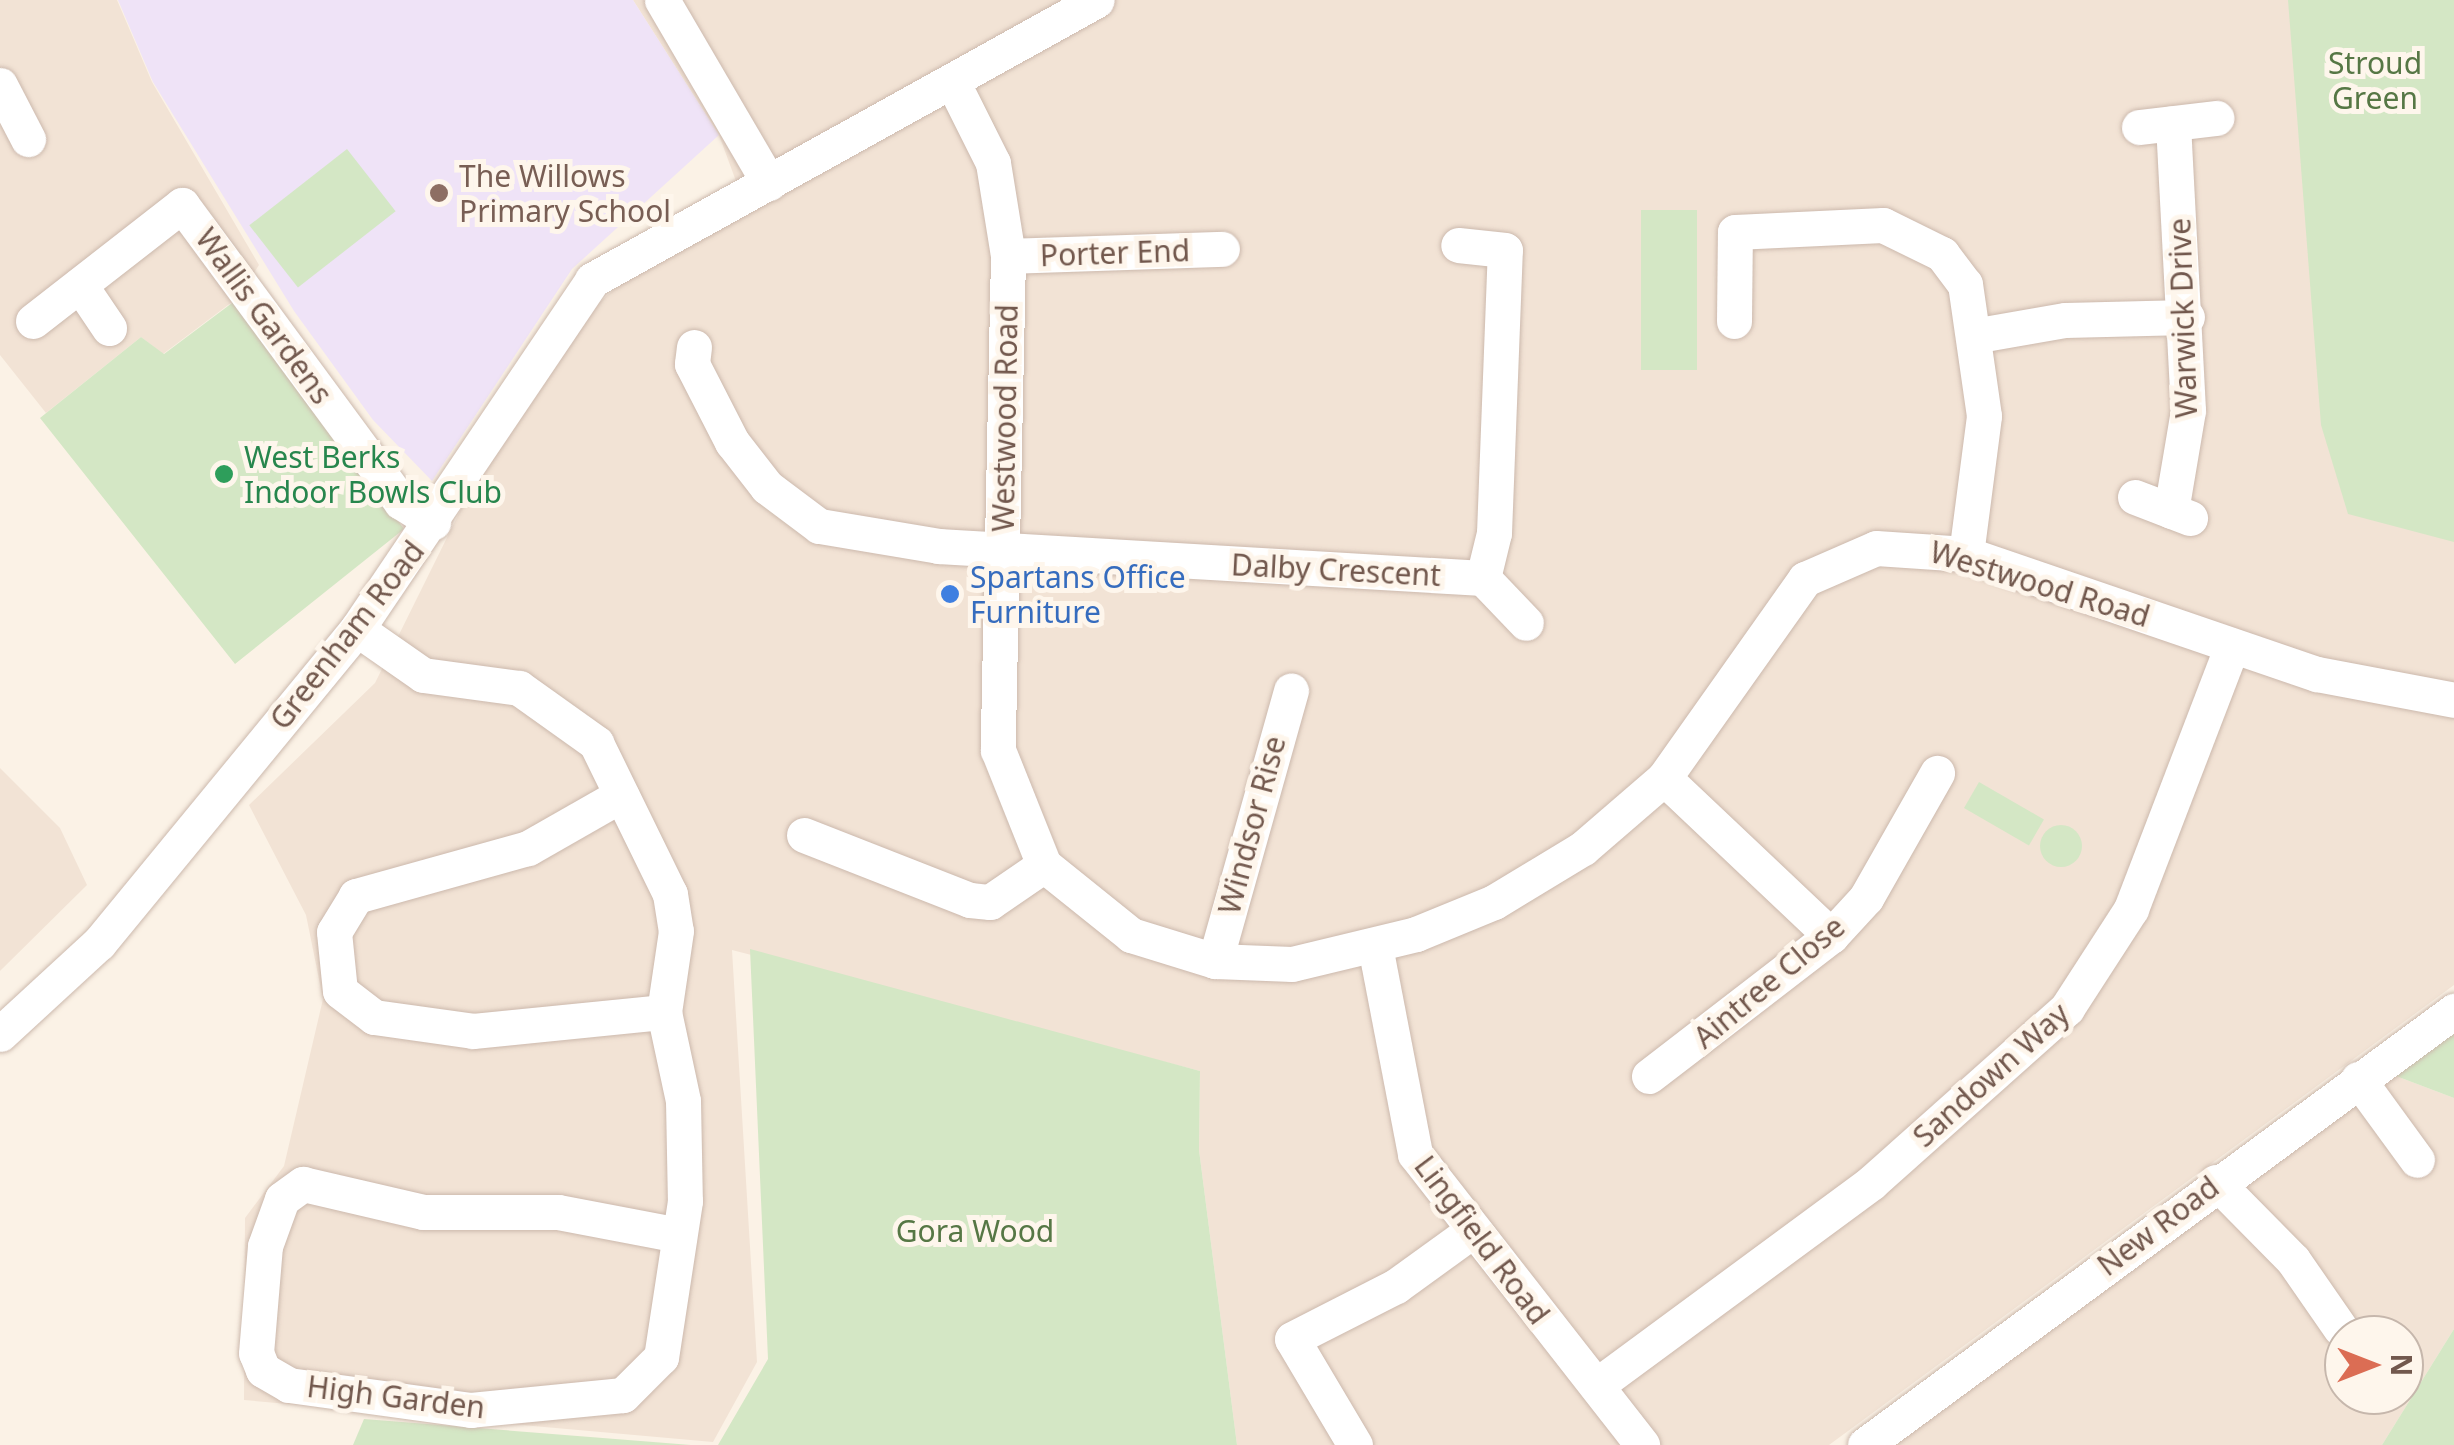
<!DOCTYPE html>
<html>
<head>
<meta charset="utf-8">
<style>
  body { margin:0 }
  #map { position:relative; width:2454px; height:1445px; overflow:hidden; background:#fbf2e6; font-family:"Noto Sans",sans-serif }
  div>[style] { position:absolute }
  .residential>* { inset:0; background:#f2e3d5 }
  .education>* { inset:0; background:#efe3f7 }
  .green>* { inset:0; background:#d4e7c5; transform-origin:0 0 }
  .round { border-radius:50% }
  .roads { filter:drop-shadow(0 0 2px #ccb9ad) drop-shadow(0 0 2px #ccb9ad) }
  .minor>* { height:35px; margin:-17.5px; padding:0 17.5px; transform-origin:17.5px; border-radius:17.5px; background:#fff }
  .dots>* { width:28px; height:28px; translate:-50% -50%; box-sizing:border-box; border:5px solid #fef6ec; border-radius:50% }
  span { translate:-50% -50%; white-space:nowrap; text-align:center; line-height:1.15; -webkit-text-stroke:10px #fef6ec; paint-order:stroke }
  .park-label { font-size:30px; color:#567745 }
  .education-label { font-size:30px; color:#785e54 }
  .left { translate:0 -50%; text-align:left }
  .street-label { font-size:30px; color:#72584d }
  .leisure-label { font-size:30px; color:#27864d }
  .shop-label { font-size:30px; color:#366cbe }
  .north { position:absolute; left:2324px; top:1315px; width:100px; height:100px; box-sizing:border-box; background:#fef6ec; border:2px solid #c6b7ac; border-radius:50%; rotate:90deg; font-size:28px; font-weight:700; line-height:40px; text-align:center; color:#72584d }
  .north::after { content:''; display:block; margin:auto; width:35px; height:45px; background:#db6d54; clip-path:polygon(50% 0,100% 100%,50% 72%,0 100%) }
</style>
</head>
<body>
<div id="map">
  <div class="residential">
    <i style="clip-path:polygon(0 0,117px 0,152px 82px,259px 265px,236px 299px,163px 354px,141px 337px,46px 413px,0 355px)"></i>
    <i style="clip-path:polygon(633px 0,2454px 0,2454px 985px,1829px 1445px,1237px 1445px,1199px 1150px,1200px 1071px,732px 950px,757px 1362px,713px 1442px,244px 1400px,245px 1218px,284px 1166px,323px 999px,306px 915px,249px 805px,375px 683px,480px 471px,565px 333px,636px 270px,747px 211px,719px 135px)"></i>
    <i style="clip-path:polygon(0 768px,60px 828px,87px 885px,0 971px)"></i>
    <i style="clip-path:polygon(evenodd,2388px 1073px,2454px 1098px,2454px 1329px,2382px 1445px,1890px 1445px,2388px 1073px,2344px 1335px,2404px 1335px,2404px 1395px,2344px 1395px,2344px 1335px)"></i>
  </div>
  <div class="education">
    <i style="clip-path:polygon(118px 0,633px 0,719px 135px,572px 269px,432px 481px,373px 420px,294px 311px,153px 82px)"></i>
  </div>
  <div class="green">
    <i style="clip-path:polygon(2288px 0,2454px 0,2454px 542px,2348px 514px,2321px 425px)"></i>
    <i style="left:347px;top:149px;width:79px;height:124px;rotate:52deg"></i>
    <i style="left:1641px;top:210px;width:56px;height:160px"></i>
    <i style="clip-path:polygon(236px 300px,404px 529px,235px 664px,40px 418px,141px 337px,164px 354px)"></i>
    <i style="left:1979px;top:782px;width:75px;height:30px;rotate:30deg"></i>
    <i class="round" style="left:2040px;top:825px;width:42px;height:42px"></i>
    <i style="clip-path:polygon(750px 949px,1200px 1071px,1199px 1150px,1237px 1445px,718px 1445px,768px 1359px)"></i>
    <i style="clip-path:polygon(2454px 1028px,2454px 1098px,2388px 1073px)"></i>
    <i style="clip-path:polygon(2454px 1329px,2454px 1445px,2382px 1445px)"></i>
    <i style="clip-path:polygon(364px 1419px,691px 1445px,353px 1445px)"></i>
  </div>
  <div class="roads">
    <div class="minor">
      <i style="left:662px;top:0;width:212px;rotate:59.7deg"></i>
      <i style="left:0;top:85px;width:61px;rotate:62.6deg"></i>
      <i style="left:955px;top:87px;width:85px;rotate:63.4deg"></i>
      <i style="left:993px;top:163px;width:94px;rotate:80.8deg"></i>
      <i style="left:1008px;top:256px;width:494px;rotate:91.2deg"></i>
      <i style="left:998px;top:750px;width:124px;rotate:68.2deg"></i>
      <i style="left:1044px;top:865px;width:112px;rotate:38.8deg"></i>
      <i style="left:1131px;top:935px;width:88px;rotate:17.2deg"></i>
      <i style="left:1215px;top:961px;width:77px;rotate:2.2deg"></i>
      <i style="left:1292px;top:964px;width:128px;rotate:-13.6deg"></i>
      <i style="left:1416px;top:934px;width:84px;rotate:-22.3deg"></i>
      <i style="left:1494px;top:902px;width:104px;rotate:-31.2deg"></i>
      <i style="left:1583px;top:848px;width:107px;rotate:-40.8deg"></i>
      <i style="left:1664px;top:778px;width:244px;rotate:-54.7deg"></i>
      <i style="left:1805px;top:579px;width:77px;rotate:-23.6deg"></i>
      <i style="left:1876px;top:548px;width:90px;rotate:3.8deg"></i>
      <i style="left:1966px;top:554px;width:371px;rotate:18.9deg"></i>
      <i style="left:2317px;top:674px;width:139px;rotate:10.7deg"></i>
      <i style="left:2139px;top:127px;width:78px;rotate:-6.7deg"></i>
      <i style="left:1008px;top:256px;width:214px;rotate:-1.9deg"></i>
      <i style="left:80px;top:285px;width:52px;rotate:56deg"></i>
      <i style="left:33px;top:321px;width:189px;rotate:-37.9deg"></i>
      <i style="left:182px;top:205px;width:369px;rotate:53.6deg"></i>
      <i style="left:401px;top:502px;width:38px;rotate:32deg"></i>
      <i style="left:1734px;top:321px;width:89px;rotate:-89.4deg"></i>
      <i style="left:1735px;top:232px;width:148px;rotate:-2.7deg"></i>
      <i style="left:1883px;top:225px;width:66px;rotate:26.2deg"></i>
      <i style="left:1942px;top:254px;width:38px;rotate:53deg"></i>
      <i style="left:1965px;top:284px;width:133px;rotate:81.8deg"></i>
      <i style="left:1984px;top:416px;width:139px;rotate:97.4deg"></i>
      <i style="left:1973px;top:336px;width:93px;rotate:-9.9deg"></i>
      <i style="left:2065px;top:320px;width:122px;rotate:-1.4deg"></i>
      <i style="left:694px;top:347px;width:17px;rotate:97deg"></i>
      <i style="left:692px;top:364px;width:88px;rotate:62.9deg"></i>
      <i style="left:732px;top:442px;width:57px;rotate:52.1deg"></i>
      <i style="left:767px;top:487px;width:65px;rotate:36.9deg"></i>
      <i style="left:819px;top:526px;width:121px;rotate:9.5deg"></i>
      <i style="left:938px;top:546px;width:546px;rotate:3.36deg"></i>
      <i style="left:1483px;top:578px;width:46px;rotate:-76.3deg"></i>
      <i style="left:1494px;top:533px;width:283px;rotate:-87.8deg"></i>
      <i style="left:1505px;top:250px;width:47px;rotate:-173.9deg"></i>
      <i style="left:2135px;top:497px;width:59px;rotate:20.9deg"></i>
      <i style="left:2171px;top:511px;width:102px;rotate:-80.4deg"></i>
      <i style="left:2188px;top:410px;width:287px;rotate:-93deg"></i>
      <i style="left:1483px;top:578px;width:62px;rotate:46.3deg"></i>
      <i style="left:357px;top:629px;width:80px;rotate:34.9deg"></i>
      <i style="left:423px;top:675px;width:97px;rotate:7.7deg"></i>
      <i style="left:519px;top:688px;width:95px;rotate:35.5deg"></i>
      <i style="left:596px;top:743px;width:168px;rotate:63.9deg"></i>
      <i style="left:670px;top:894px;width:37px;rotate:81deg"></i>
      <i style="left:676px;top:931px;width:82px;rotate:98.4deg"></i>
      <i style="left:664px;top:1012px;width:91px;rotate:77.9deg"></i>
      <i style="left:683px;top:1101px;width:100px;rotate:88.9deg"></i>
      <i style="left:685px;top:1201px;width:158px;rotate:98.7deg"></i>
      <i style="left:661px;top:1357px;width:54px;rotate:135deg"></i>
      <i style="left:623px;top:1395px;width:153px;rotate:174.4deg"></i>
      <i style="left:471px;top:1410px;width:184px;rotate:-172.2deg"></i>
      <i style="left:289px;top:1385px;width:30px;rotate:-150deg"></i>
      <i style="left:263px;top:1370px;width:18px;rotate:-112deg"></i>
      <i style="left:256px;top:1353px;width:107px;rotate:-85.2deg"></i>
      <i style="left:265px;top:1246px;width:50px;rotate:-70.1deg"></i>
      <i style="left:282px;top:1199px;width:26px;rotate:-36deg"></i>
      <i style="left:303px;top:1184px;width:123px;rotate:13.1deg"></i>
      <i style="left:423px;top:1212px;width:135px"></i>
      <i style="left:558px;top:1212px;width:123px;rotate:10.8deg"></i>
      <i style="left:1664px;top:778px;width:230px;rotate:43.4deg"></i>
      <i style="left:621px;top:795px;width:107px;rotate:150.3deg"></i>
      <i style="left:528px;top:848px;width:179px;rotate:164.4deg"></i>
      <i style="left:356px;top:896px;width:42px;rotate:121.4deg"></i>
      <i style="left:334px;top:932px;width:59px;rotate:84.2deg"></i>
      <i style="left:340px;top:991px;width:43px;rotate:37.4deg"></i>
      <i style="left:374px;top:1017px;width:100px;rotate:8deg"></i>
      <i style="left:473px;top:1031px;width:192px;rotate:-5.7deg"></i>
      <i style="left:804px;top:835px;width:178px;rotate:21.4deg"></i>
      <i style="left:970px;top:900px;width:20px;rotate:6deg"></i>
      <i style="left:990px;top:902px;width:65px;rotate:-34.4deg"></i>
      <i style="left:1375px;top:946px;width:212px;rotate:79.1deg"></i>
      <i style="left:1415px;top:1154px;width:369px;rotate:52deg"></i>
      <i style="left:1215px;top:961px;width:281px;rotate:-74.3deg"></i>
      <i style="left:0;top:1034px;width:134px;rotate:-42.6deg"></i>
      <i style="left:99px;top:943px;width:406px;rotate:-50.6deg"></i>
      <i style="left:357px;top:629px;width:421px;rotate:-56deg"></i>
      <i style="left:592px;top:280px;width:577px;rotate:-29.01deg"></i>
      <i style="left:1649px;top:1076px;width:230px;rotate:-37.6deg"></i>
      <i style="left:1831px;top:936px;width:52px;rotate:-47.4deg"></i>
      <i style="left:1866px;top:898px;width:144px;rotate:-60.4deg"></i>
      <i style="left:2358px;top:1079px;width:100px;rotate:53.9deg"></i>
      <i style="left:2216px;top:1182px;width:110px;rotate:45.4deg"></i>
      <i style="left:2293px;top:1260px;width:83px;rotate:55.3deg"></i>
      <i style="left:1597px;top:1385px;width:342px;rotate:-36.4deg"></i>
      <i style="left:1872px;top:1182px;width:261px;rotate:-41.7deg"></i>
      <i style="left:2067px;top:1008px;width:118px;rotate:-57.1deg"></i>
      <i style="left:2131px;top:909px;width:282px;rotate:-69deg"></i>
      <i style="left:1355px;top:1445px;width:123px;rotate:-120.7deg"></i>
      <i style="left:1292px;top:1339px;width:117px;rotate:-27deg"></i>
      <i style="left:1396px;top:1286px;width:94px;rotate:-35.9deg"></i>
      <i style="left:1865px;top:1445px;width:732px;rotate:-36.38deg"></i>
    </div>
  </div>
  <div class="dots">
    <i style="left:439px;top:193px;background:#8d6e63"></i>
    <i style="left:224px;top:474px;background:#2e9e5b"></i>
    <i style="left:950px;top:594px;background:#3f7fe0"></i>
  </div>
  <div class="park-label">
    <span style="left:2375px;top:80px">Stroud<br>Green</span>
    <span style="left:975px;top:1231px">Gora Wood</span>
  </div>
  <div class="education-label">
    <span class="left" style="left:459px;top:193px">The Willows<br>Primary School</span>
  </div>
  <div class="street-label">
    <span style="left:1115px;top:253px;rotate:-2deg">Porter End</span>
    <span style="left:264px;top:316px;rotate:54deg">Wallis Gardens</span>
    <span style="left:2183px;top:318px;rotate:-92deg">Warwick Drive</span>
    <span style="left:1005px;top:418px;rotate:-89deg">Westwood Road</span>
    <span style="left:1336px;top:570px;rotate:3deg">Dalby Crescent</span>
    <span style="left:2040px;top:584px;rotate:17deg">Westwood Road</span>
    <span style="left:347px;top:635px;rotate:-52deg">Greenham Road</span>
    <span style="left:1252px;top:825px;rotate:-75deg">Windsor Rise</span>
    <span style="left:1769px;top:982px;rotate:-40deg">Aintree Close</span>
    <span style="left:1991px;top:1075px;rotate:-42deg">Sandown Way</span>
    <span style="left:2158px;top:1226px;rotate:-37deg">New Road</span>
    <span style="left:1482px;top:1240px;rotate:53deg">Lingfield Road</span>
    <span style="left:396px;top:1397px;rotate:7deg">High Garden</span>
  </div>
  <div class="leisure-label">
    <span class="left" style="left:244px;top:474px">West Berks<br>Indoor Bowls Club</span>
  </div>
  <div class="shop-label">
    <span class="left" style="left:970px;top:594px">Spartans Office<br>Furniture</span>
  </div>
  <div class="north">N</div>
</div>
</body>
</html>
